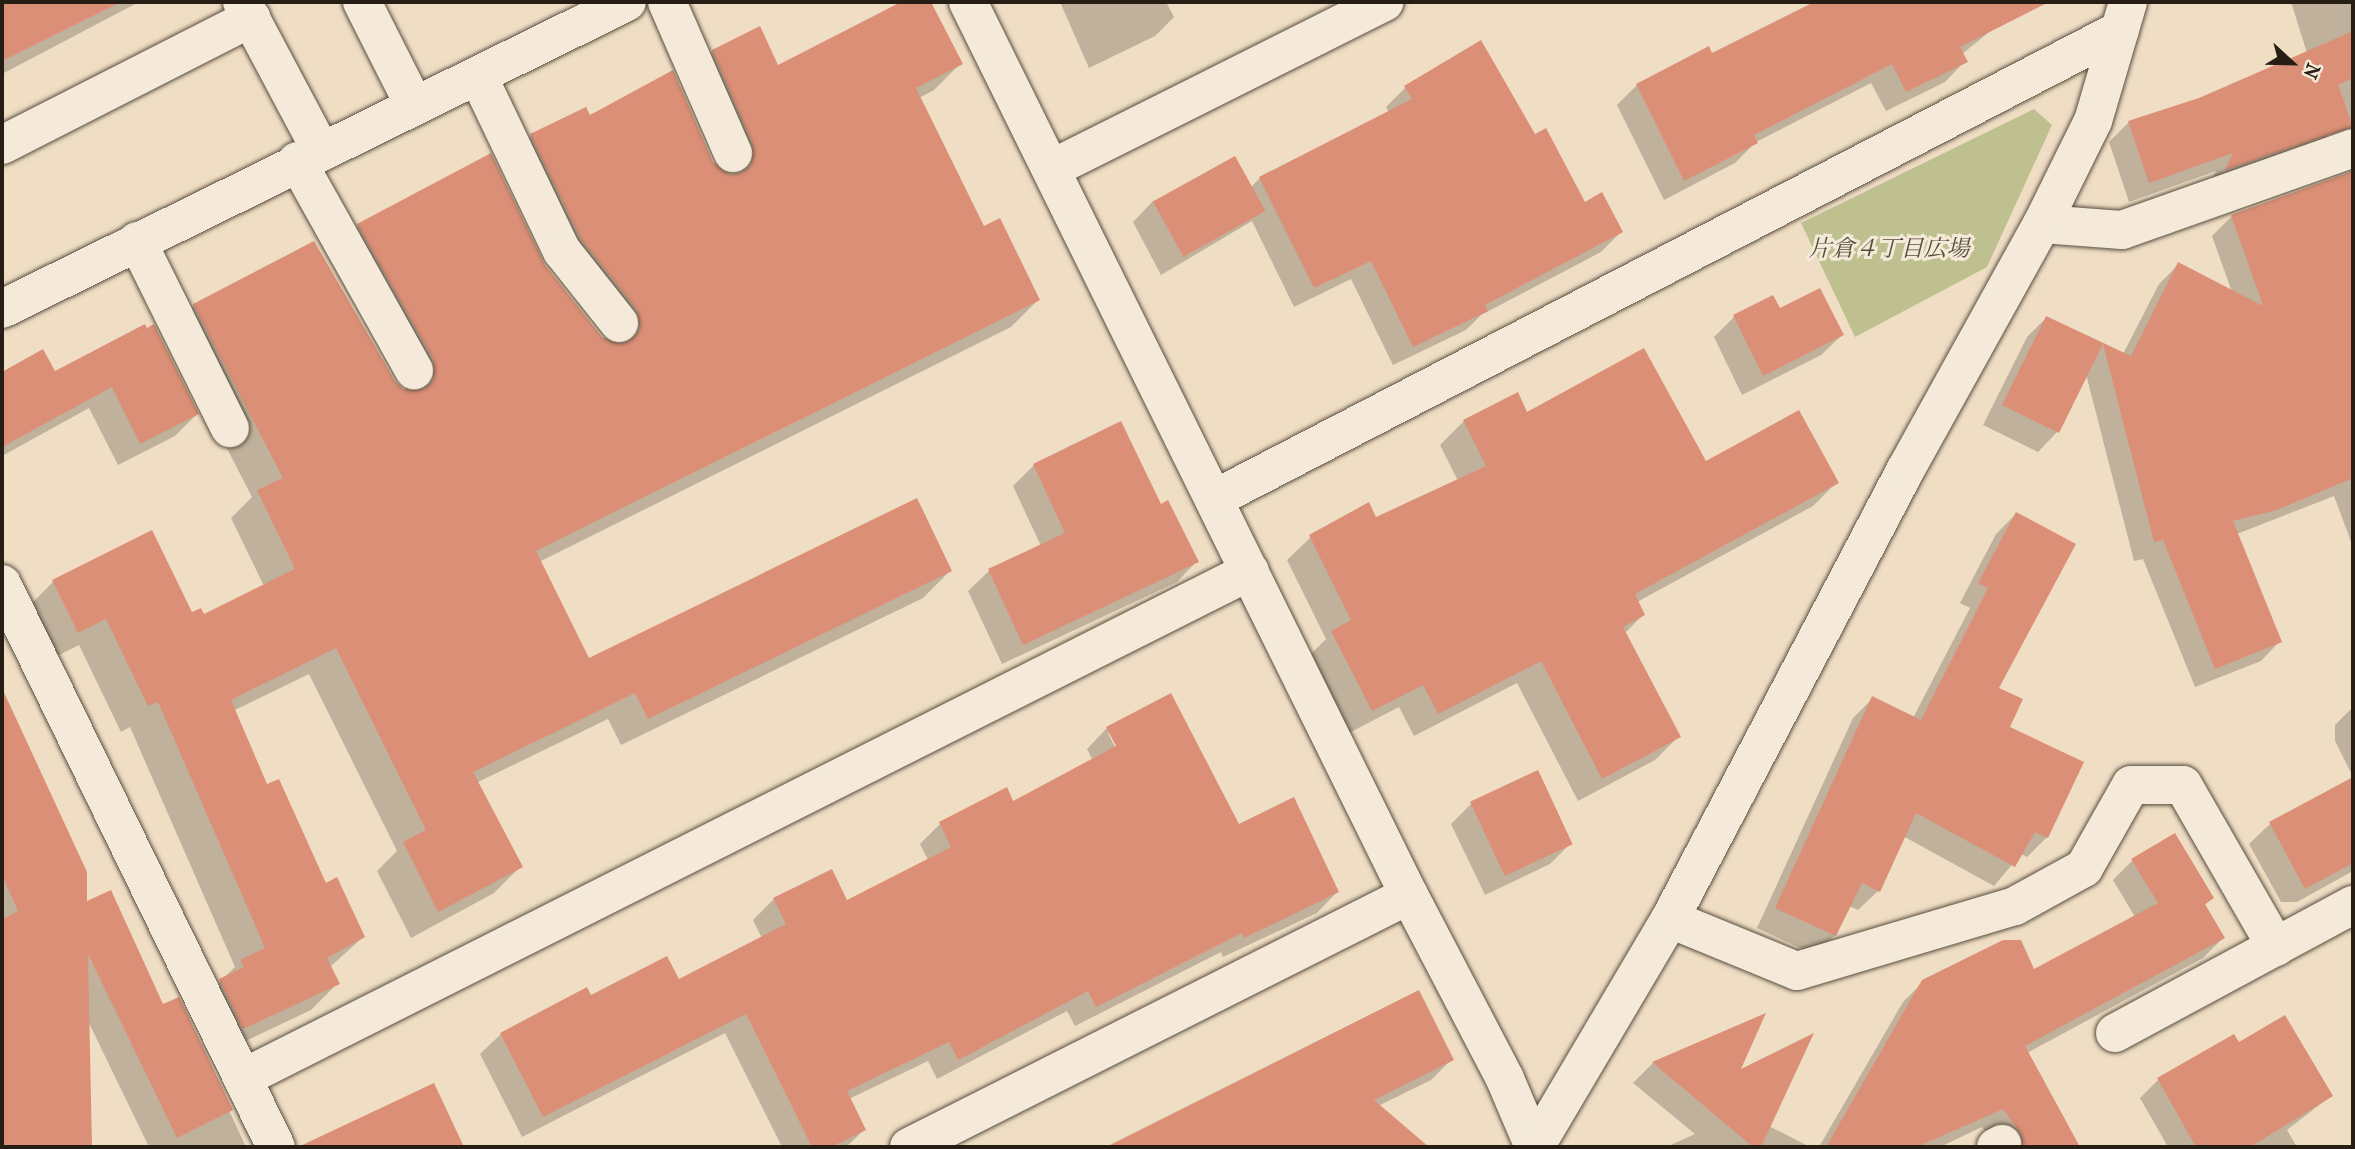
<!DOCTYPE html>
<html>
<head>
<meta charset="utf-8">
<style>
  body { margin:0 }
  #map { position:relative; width:2355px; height:1149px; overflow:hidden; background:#f0dec4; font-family:"IM FELL French Canon","Noto Serif JP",serif }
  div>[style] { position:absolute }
  .green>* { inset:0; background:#bfc090 }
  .shadow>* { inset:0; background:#0003 }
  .building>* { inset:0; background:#db8f76; transform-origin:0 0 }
  .roads { filter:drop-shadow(0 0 2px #584e40) drop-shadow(0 0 2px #584e40) }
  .minor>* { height:38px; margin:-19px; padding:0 19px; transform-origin:19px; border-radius:19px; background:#f5ead9 }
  span { translate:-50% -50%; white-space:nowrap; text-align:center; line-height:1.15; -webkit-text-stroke:6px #f5ead9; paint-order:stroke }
  .park-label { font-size:23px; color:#544f39; font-style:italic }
  .frame { position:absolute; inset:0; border:4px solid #261e14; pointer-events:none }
  .north { position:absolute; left:2257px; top:28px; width:70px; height:70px; -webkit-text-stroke:5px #f5ead9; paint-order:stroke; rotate:112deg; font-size:19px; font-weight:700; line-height:28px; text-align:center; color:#261e14 }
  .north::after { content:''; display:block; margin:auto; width:24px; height:32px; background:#261e14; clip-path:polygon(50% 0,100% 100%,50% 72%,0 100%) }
</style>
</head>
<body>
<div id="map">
  <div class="green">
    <i style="clip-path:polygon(2034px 109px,2052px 125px,1987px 267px,1855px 337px,1801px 223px)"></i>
  </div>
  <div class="shadow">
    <i style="clip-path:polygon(2px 2px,139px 2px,2px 74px)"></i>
    <i style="clip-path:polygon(905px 2px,930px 2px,961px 63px,934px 90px,919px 98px,984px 228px,1038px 300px,1011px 327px,539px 562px,588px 661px,950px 571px,923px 598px,621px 745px,608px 719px,476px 783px,521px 866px,494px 893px,411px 938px,377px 871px,397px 851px,309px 674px,233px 711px,266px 786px,325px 886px,363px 937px,330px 967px,338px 983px,311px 1010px,216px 1055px,193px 1007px,235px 967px,130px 727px,121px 732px,79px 645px,51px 659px,26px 609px,53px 582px,203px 617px,264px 586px,231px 518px,252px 497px,167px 332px,194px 305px,407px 391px,332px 252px,358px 225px,543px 266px,601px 338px,611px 342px,504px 163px,531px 136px,589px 118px,712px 163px,728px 176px,686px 78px,713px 51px,777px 67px)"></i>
    <i style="clip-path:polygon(1060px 2px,1166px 2px,1174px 17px,1155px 36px,1089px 68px)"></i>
    <i style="clip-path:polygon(1818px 2px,1989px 2px,1981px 6px,1993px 29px,1962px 54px,1965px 61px,1945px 82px,1886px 111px,1871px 83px,1756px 142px,1735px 163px,1664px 200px,1617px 105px,1637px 85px,1712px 55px)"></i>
    <i style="clip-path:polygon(2291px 2px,2353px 2px,2353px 119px,2336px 125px,2316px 150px,2207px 188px,2216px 171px,2129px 202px,2109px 142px,2129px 122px,2199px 99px,2307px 53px)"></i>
    <i style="clip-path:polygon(1405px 88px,1535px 136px,1584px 204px,1621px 232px,1601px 252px,1481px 315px,1466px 330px,1393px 365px,1351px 279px,1294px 307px,1252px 221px,1161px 275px,1133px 222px,1153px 201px,1250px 188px,1260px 178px,1389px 112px,1386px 107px)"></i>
    <i style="clip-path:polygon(2353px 173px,2353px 547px,2334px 496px,2237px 534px,2280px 641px,2261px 661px,2195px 687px,2143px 559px,2134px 561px,2086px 374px,2057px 432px,2038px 452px,1983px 425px,2027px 337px,2046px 318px,2123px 354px,2159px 284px,2178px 265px,2232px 292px,2212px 236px,2232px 216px)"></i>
    <i style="clip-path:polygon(1779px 310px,1842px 335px,1821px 355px,1742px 395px,1714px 337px,1734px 317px)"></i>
    <i style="clip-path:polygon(144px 326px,197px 414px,175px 436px,118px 465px,89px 408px,2px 456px,2px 374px,42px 352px,54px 373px)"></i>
    <i style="clip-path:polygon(1527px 414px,1705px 464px,1836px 483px,1813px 506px,1637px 602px,1643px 615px,1625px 633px,1679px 736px,1655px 760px,1578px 801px,1517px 683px,1414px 736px,1399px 707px,1349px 733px,1309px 656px,1326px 639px,1287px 560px,1311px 537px,1375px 519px,1458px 481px,1440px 445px,1464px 421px)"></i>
    <i style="clip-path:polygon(1034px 465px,1160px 506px,1197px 561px,1177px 582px,1002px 664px,968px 591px,989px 571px,1041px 546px,1013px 486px)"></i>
    <i style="clip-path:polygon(2016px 514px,1997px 688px,2047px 837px,2027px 857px,2021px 854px,1994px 886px,1903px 836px,1878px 891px,1858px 910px,1849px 906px,1835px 935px,1815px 955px,1757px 928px,1853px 718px,1873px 698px,1913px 718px,1970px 608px,1960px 603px,1996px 534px)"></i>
    <i style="clip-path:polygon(2px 698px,85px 873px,85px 904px,163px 1007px,178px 1000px,246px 1147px,149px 1147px,88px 1021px,90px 1147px,2px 1147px)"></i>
    <i style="clip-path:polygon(2353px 707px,2353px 777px,2335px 741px,2335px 725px)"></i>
    <i style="clip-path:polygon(evenodd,1107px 728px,1238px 826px,1337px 892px,1317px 913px,1223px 957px,1221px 952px,1075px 1026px,1067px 1011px,937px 1079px,928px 1061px,849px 1099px,864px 1130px,846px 1147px,782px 1147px,725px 1033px,522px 1137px,480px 1054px,501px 1034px,591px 997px,678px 981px,762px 938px,753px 920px,774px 899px,846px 902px,928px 860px,920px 844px,940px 824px,1013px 803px,1093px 761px,1087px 749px,1107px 728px,1108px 733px,1112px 733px,1122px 753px,1119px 755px,1108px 733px)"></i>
    <i style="clip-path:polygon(2353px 779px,2353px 871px,2297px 902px,2281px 902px,2249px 844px,2270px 824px)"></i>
    <i style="clip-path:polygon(1471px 804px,1571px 843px,1550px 864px,1485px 895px,1451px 824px)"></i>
    <i style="clip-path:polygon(2132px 861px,2212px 898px,2204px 906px,2223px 938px,2203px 958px,2027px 1053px,2078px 1147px,1997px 1147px,1982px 1127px,1940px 1147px,1819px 1147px,1903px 1002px,1923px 982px,2033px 972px,2135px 917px,2113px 880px)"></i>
    <i style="clip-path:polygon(1419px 993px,1452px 1059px,1431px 1080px,1378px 1106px,1426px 1147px,1110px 1147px)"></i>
    <i style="clip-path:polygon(1762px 1016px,1737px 1073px,1769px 1126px,1810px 1147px,1666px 1147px,1695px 1134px,1633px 1083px,1653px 1063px)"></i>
    <i style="clip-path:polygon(2238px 1045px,2331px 1096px,2287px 1130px,2297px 1147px,2168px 1147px,2140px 1098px,2158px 1080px)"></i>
    <i style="clip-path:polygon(433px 1085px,462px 1147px,319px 1147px,335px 1131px)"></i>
  </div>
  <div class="building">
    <i style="clip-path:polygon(2px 2px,121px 2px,2px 61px)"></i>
    <i style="clip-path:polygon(901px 2px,931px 2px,963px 64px,916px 88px,984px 226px,1000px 218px,1040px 300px,536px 551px,589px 658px,917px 498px,952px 571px,648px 719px,635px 693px,473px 772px,523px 867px,438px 912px,403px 842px,426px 830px,336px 648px,231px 700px,267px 784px,279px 779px,326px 883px,337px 877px,365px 937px,327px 958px,340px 984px,243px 1029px,219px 979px,244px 967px,240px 960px,265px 948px,158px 702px,148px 706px,106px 619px,78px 633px,52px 580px,152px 530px,192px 612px,201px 608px,204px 614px,295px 569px,257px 490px,283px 478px,193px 304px,314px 241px,395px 381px,403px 389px,424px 389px,433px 381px,433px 359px,357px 224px,491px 153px,545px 265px,602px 337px,623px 344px,640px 330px,637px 310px,581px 239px,530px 134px,586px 107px,590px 115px,673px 70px,713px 162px,730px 175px,741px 173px,751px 165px,753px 145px,712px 50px,760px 26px,778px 65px)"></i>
    <i style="clip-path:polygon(1814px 2px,2049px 2px,1960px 47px,1968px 62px,1906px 92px,1892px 64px,1754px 135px,1758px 143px,1684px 181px,1636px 84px,1709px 46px,1712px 53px)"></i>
    <i style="clip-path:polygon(2353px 31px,2353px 78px,2338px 85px,2353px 127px,2225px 170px,2233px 153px,2149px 183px,2128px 121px,2199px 98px)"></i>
    <i style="clip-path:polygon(1481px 40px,1535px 134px,1546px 128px,1585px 202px,1602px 192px,1623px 232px,1485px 305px,1488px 311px,1413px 347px,1371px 261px,1314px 288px,1259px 177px,1412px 99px,1404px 86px)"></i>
    <i style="left:1235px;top:156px;width:63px;height:94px;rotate:61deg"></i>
    <i style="clip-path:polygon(2353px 171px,2353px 478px,2277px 510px,2233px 521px,2282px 642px,2215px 669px,2163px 540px,2154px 542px,2103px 344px,2059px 433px,2002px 405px,2046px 316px,2131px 356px,2178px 262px,2263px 306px,2231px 215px)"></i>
    <i style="clip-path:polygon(1820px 288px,1844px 335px,1763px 376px,1733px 315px,1773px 295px,1780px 308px)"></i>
    <i style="clip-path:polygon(145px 324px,147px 328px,154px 324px,199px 414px,140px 444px,112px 387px,2px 447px,2px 372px,43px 349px,55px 371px)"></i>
    <i style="clip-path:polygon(1644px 348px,1706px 461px,1799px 410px,1839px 483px,1635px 594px,1645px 615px,1623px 627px,1681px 737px,1602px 779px,1541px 661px,1438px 714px,1423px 685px,1372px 711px,1331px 631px,1351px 620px,1309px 535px,1369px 502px,1376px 517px,1486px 466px,1463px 420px,1518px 392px,1527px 412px)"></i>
    <i style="clip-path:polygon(1121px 421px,1161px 504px,1168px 500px,1199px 562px,1023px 645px,988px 569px,1065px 533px,1033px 464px)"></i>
    <i style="clip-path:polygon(2016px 512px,2076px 544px,1999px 688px,2023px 699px,2010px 727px,2084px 762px,2048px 838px,2035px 832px,2015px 867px,1916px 813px,1880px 892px,1862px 883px,1836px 936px,1775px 908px,1872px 696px,1921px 720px,1988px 588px,1978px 583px)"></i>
    <i style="clip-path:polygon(2px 688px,87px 872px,87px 901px,111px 890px,163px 1004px,179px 997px,233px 1110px,177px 1138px,88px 954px,92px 1147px,2px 1147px,2px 919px,18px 911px,2px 875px)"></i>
    <i style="clip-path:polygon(1171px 693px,1239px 824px,1294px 797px,1339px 892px,1244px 938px,1242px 933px,1096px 1007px,1088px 991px,958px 1060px,949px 1042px,847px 1091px,866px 1130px,831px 1147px,812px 1147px,746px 1014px,543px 1117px,500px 1033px,587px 987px,591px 995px,667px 956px,679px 979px,786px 924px,773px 898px,832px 869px,847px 900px,951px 847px,939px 822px,1007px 787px,1013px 801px,1116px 746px,1106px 727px)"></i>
    <i style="left:1538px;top:770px;width:82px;height:75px;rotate:65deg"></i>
    <i style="clip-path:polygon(2353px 777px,2353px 863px,2305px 889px,2269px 822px)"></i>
    <i style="clip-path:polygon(2175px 833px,2214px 898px,2205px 904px,2225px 938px,2025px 1046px,2080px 1147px,2023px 1147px,2021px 1134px,2003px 1109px,1917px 1147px,1826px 1147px,1922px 980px,2003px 940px,2021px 940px,2034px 969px,2158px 903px,2131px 859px)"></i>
    <i style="clip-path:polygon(1419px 990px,1454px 1060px,1374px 1100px,1429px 1147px,1106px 1147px)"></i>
    <i style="clip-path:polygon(1766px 1013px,1741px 1069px,1814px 1033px,1761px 1147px,1753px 1147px,1652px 1062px)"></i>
    <i style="clip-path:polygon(2285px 1015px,2333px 1096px,2250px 1147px,2196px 1147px,2157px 1078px,2234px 1034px,2239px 1042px)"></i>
    <i style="clip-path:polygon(434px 1083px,464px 1147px,298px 1147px)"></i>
  </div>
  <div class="roads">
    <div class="minor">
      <i style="left:242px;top:2px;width:166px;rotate:62deg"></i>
      <i style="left:362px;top:2px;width:113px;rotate:63.2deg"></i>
      <i style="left:667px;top:2px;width:165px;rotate:66.4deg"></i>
      <i style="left:968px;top:2px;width:996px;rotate:63.72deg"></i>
      <i style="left:1409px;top:895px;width:208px;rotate:62.4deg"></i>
      <i style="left:1505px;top:1079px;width:74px;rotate:66.9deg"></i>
      <i style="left:478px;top:76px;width:194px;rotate:64.4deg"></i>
      <i style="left:562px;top:251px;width:92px;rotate:51.6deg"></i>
      <i style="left:2px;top:145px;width:280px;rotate:-27deg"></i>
      <i style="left:297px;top:161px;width:240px;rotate:60.8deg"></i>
      <i style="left:1051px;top:169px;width:373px;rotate:-26.6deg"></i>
      <i style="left:2042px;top:224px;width:80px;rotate:4.3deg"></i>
      <i style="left:2122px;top:230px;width:245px;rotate:-19.5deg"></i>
      <i style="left:137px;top:241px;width:209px;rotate:63.6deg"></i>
      <i style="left:2px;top:309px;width:696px;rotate:-26.16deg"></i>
      <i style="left:1214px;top:499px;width:1020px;rotate:-27.37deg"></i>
      <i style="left:2px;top:584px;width:626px;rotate:64.05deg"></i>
      <i style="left:1670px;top:919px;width:137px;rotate:22.3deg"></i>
      <i style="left:1797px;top:971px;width:227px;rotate:-16.6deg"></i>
      <i style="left:2015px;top:906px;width:79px;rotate:-28.8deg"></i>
      <i style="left:2084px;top:868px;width:95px;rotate:-60.5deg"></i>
      <i style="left:2131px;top:785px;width:52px"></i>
      <i style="left:2183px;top:785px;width:187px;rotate:60.1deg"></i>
      <i style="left:2115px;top:1033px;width:270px;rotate:-28.3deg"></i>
      <i style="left:245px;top:1077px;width:1125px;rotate:-26.72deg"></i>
      <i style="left:909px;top:1147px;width:560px;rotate:-26.75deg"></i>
      <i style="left:1535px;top:1147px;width:265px;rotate:-59.4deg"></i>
      <i style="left:1670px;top:919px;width:508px;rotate:-62.33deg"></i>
      <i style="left:1906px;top:469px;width:280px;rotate:-61deg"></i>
      <i style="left:2042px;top:224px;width:115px;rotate:-63.7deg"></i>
      <i style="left:2093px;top:121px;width:124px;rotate:-73.6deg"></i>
      <i style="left:1996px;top:1147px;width:7px;rotate:-27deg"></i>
    </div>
  </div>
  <div class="park-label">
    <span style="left:1889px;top:249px">片倉４丁目広場</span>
  </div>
  <div class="frame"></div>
  <div class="north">N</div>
</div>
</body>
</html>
